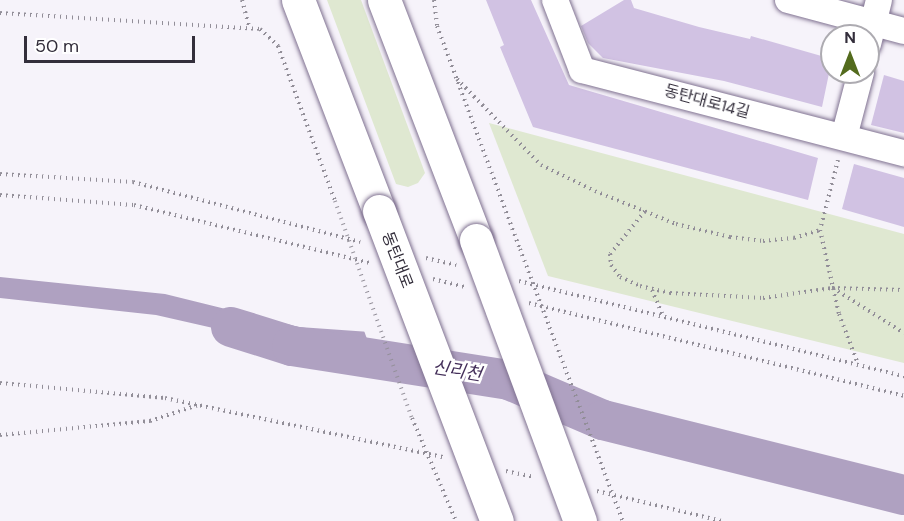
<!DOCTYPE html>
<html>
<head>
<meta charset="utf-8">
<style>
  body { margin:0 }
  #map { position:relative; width:904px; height:521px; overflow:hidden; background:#f6f3fa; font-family:"DM Sans","Noto Sans KR",sans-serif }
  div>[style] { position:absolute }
  .green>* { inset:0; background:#dfe8d1 }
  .water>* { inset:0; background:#afa1c1 }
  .pier>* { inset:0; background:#f6f3fa }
  .river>* { height:40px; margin:-20px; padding:0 20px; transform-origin:20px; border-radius:20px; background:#afa1c1 }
  .building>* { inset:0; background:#d1c2e3 }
  .path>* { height:4px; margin-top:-2px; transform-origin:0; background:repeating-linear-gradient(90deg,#928e98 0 1.5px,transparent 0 6px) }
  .roads { filter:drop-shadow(0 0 2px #807291) drop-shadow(0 0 2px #807291) }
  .minor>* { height:26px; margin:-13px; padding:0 13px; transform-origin:13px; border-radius:13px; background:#fff }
  .secondary>* { height:33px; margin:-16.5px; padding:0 16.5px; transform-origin:16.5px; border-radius:16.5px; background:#fff }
  .path-bridge>* { height:4px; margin-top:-2px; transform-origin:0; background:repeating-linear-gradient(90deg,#928e98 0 1.5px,transparent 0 6px) }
  .bridges { filter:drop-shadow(0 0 2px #807291) drop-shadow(0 0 2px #807291) }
  .secondary-bridge>* { height:33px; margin:-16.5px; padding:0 16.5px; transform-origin:16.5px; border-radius:16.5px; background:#fff }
  span { translate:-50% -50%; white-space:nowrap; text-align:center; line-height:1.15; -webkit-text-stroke:5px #fff; paint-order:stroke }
  .street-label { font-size:16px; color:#332e3b }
  .water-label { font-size:18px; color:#442f5a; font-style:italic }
  .north { position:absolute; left:820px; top:24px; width:60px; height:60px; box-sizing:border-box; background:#fff; border:2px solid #adabb1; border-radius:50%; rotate:0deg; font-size:16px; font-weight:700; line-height:24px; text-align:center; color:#332e3b }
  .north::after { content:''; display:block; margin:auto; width:21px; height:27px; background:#536b1d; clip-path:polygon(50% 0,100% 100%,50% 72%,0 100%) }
  .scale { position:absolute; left:24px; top:36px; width:171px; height:27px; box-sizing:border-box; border:3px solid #332e3b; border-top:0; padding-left:8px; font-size:18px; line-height:21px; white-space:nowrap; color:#332e3b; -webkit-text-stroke:4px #fff; paint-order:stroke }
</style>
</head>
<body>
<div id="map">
  <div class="green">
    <i style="clip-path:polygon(327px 0,361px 0,425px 173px,418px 183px,408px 187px,396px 184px)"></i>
    <i style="clip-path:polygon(489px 123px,904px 234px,904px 363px,548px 276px)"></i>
  </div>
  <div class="water">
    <i style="clip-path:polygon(0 277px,165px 294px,299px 327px,469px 339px,473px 360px,292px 346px,156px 315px,0 298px)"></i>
  </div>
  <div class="pier">
    <i style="clip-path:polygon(363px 328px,470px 336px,476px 360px,473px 363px,373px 355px)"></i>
  </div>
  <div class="river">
    <i style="left:231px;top:327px;width:64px;rotate:17.3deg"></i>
    <i style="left:292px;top:346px;width:220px;rotate:8.9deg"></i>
    <i style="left:509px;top:380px;width:102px;rotate:23.1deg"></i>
    <i style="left:603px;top:420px;width:310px;rotate:14deg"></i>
  </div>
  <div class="building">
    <i style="clip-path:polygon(486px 0,531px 0,569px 85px,818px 158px,808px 200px,533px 127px,500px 47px,504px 45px)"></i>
    <i style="clip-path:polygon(624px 0,631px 0,634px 8px,699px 27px,750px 39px,751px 36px,832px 59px,822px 107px,724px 81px,603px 58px,588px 43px,581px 26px)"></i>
    <i style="clip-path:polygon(884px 75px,904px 81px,904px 133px,871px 125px)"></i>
    <i style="clip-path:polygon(854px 164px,904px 178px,904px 227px,842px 209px)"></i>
  </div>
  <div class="path">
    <i style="left:242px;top:0;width:27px;rotate:75deg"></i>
    <i style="left:434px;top:0;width:26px;rotate:83deg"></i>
    <i style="left:437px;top:26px;width:238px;rotate:69.6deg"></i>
    <i style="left:0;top:13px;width:260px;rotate:3.5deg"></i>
    <i style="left:260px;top:29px;width:25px;rotate:43deg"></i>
    <i style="left:278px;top:46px;width:165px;rotate:69.8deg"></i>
    <i style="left:457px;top:79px;width:120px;rotate:45.7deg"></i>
    <i style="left:541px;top:165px;width:60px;rotate:25.7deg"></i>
    <i style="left:595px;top:191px;width:87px;rotate:22.2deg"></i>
    <i style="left:676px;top:224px;width:56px;rotate:13.5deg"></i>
    <i style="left:730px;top:237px;width:33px;rotate:7deg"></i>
    <i style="left:763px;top:241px;width:31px;rotate:-6deg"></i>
    <i style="left:794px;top:238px;width:27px;rotate:-17deg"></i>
    <i style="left:838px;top:160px;width:72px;rotate:104.4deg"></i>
    <i style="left:820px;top:230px;width:86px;rotate:77.3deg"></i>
    <i style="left:839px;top:314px;width:53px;rotate:69.2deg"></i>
    <i style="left:0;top:174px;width:133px;rotate:3.4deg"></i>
    <i style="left:133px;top:182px;width:235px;rotate:14.8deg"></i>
    <i style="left:0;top:195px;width:134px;rotate:4.3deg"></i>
    <i style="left:134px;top:205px;width:244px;rotate:13.8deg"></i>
    <i style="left:645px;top:211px;width:55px;rotate:129.1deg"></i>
    <i style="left:610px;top:254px;width:11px;rotate:85deg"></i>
    <i style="left:611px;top:265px;width:15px;rotate:53deg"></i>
    <i style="left:620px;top:277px;width:22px;rotate:24deg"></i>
    <i style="left:640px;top:286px;width:31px;rotate:13deg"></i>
    <i style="left:670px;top:293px;width:93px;rotate:3.1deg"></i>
    <i style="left:763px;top:298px;width:70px;rotate:-8.2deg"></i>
    <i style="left:832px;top:288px;width:72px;rotate:1.6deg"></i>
    <i style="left:426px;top:258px;width:31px;rotate:13deg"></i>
    <i style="left:433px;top:279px;width:32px;rotate:14deg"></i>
    <i style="left:519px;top:281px;width:397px;rotate:13.9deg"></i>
    <i style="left:833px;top:288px;width:84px;rotate:32.4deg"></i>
    <i style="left:652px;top:290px;width:28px;rotate:67deg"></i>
    <i style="left:529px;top:303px;width:386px;rotate:13.9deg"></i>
    <i style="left:0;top:383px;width:166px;rotate:5.2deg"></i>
    <i style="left:165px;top:398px;width:284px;rotate:12deg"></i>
    <i style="left:0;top:435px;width:151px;rotate:-5.3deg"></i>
    <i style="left:150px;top:421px;width:51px;rotate:-18.4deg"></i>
    <i style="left:506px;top:471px;width:29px;rotate:12deg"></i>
    <i style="left:597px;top:491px;width:129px;rotate:13.5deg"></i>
  </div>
  <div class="roads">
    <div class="minor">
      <i style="left:555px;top:0;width:75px;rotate:68.9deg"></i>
      <i style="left:582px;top:70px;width:333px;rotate:14.5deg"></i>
      <i style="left:788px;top:0;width:120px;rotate:15deg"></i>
      <i style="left:868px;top:44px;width:45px;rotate:-76deg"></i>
      <i style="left:844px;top:137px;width:67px;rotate:-75.3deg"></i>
    </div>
    <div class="secondary">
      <i style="left:298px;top:0;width:226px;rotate:69deg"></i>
      <i style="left:384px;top:0;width:257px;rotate:69deg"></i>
    </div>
  </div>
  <div class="path-bridge">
    <i style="left:335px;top:201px;width:230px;rotate:70.5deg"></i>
    <i style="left:412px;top:418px;width:112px;rotate:66.9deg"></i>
    <i style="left:520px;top:249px;width:291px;rotate:69.3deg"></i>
  </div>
  <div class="bridges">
    <div class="secondary-bridge">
      <i style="left:379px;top:211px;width:332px;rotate:69.2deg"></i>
      <i style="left:476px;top:240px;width:300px;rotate:69.7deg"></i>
    </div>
  </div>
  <div class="street-label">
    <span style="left:707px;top:102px;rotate:15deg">동탄대로14길</span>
    <span style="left:397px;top:260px;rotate:69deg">동탄대로</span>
  </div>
  <div class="water-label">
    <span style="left:457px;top:371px;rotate:9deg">신리천</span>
  </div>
  <div class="north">N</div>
  <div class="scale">50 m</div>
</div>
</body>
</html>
